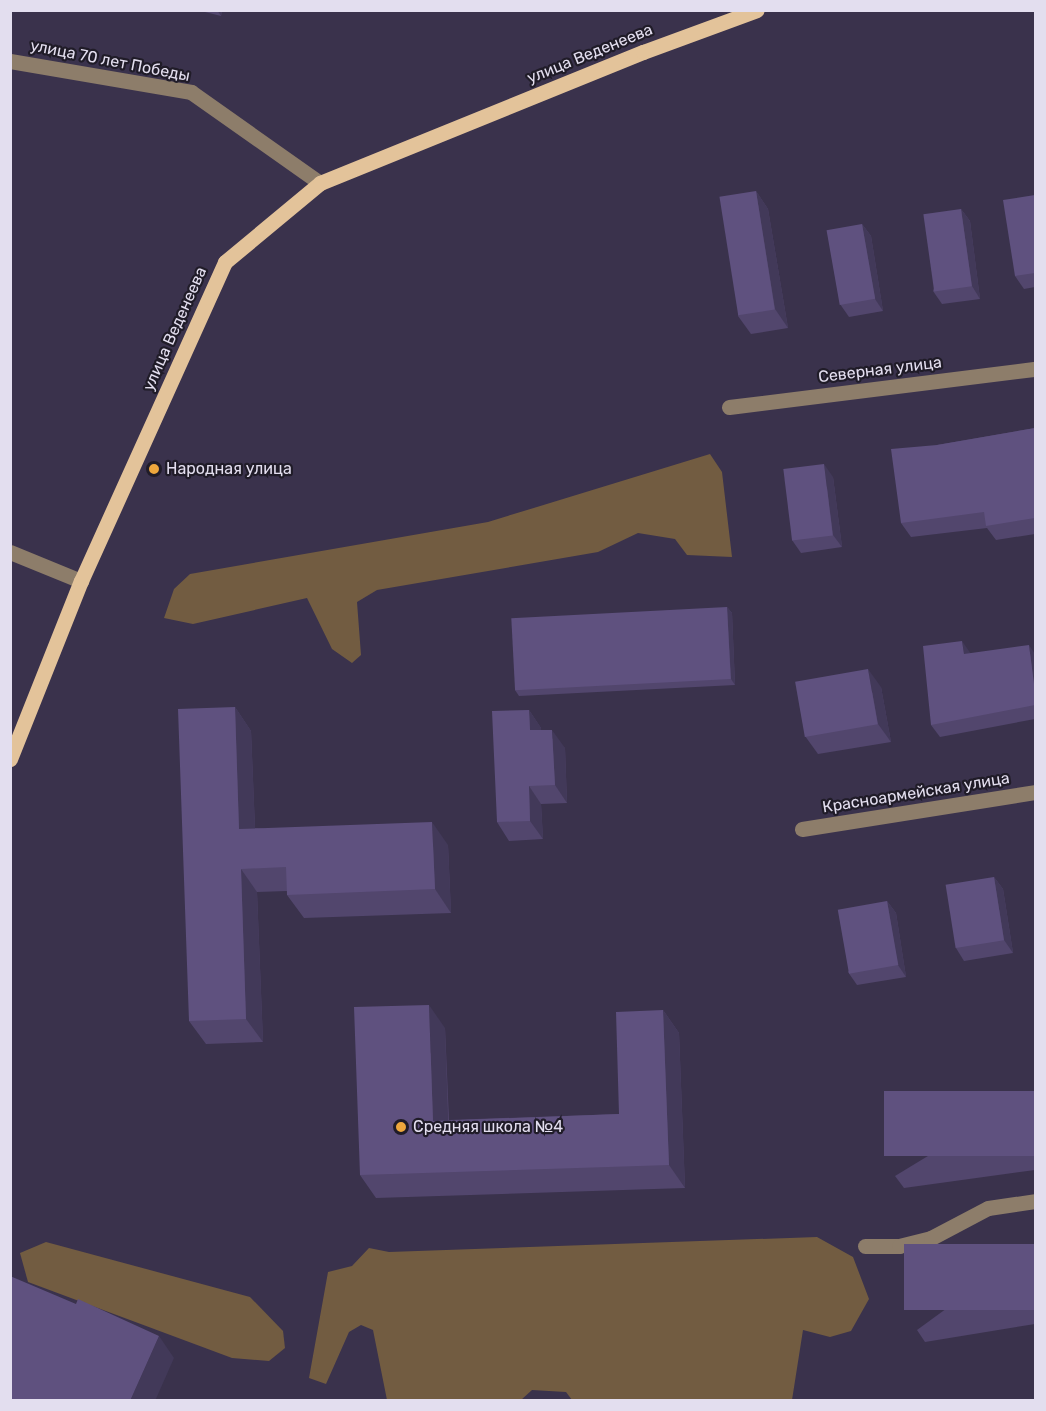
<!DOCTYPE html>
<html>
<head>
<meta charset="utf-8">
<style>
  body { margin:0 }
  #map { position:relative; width:1046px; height:1411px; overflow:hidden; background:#3a324c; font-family:Rubik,sans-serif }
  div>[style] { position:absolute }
  .green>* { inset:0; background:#725c41 }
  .minor>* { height:15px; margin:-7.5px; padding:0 7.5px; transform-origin:7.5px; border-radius:7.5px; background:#8d7d6a }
  .major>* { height:15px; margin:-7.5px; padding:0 7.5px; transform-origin:7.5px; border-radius:7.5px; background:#e3c39a }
  .wall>* { inset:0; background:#52466d }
  .shaded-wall>* { inset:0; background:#423959 }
  .building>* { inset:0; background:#5f517f; transform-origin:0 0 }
  .dots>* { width:16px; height:16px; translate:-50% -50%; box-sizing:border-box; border:3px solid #201c28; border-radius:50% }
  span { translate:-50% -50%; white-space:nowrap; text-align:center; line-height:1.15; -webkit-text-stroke:4.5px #201c28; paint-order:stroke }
  .street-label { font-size:16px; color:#e3deef }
  .poi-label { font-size:16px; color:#e3deef }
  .left { translate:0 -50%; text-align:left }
  .frame { position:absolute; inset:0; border:12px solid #e3deef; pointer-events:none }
</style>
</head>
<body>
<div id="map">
  <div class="green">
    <i style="clip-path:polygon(710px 454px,722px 472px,732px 557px,687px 555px,675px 539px,638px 533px,598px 552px,377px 590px,357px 602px,361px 655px,352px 663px,332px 649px,307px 598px,193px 624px,164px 618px,174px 589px,190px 574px,488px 522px)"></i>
    <i style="clip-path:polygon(817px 1237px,853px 1257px,869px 1299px,851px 1331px,830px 1337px,803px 1330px,792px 1400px,572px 1400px,566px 1392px,532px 1390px,521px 1400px,387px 1400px,373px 1330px,361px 1325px,349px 1332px,326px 1384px,309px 1378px,328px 1272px,352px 1266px,369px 1248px,389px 1252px)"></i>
    <i style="clip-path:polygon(46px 1242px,250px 1297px,283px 1331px,285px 1348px,269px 1361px,232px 1358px,28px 1282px,20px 1253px)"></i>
  </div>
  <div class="minor">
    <i style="left:10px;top:61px;width:184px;rotate:9.7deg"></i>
    <i style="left:191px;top:92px;width:158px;rotate:35.2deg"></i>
    <i style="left:729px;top:407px;width:309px;rotate:-7.1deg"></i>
    <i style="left:10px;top:552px;width:77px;rotate:22.2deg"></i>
    <i style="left:802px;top:829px;width:237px;rotate:-9deg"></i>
    <i style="left:865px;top:1246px;width:34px"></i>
    <i style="left:899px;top:1246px;width:33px;rotate:-14deg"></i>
    <i style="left:931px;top:1238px;width:64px;rotate:-27.8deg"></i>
    <i style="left:988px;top:1208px;width:49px;rotate:-8.3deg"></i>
  </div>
  <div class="major">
    <i style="left:10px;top:759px;width:192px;rotate:-68.3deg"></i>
    <i style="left:81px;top:581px;width:350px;rotate:-65.7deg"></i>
    <i style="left:225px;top:262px;width:124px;rotate:-39.7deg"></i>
    <i style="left:320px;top:183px;width:349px;rotate:-22.1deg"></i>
    <i style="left:643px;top:52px;width:121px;rotate:-20.2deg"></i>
  </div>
  <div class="wall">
    <i style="clip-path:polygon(197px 10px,222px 10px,221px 16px)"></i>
    <i style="clip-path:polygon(756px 191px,768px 209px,788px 328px,751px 334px,738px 316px)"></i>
    <i style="clip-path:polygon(1035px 195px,1035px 287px,1024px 289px,1015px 276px)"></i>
    <i style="clip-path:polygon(961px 209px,970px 221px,980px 299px,942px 304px,933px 291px)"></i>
    <i style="clip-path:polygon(862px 224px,871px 236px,883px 311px,849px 317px,840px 304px)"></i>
    <i style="clip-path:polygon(1035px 428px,1035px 534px,996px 540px,987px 528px,911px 537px,901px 523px,937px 445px)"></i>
    <i style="clip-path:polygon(833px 477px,842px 547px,801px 553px,792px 540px)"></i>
    <i style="clip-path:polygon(727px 607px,732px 613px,735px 685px,519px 696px,515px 690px)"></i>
    <i style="clip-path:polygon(971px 653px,1035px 654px,1035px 719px,940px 737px,931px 725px)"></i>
    <i style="clip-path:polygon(881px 687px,891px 742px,818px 754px,805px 736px)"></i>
    <i style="clip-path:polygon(235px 707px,251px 731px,255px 828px,448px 845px,451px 913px,304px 918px,287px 895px,287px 891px,257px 892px,263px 1042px,206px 1044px,189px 1021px)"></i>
    <i style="clip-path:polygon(529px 710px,541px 728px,541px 730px,565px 748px,567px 803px,541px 804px,543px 839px,509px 841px,497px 822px)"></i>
    <i style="clip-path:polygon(994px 877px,1003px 889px,1013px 953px,964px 961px,956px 948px)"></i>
    <i style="clip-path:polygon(887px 901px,896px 913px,906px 977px,857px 985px,848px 972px)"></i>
    <i style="clip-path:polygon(663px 1010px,679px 1033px,685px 1188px,376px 1198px,360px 1175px,445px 1028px,449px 1120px,619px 1114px)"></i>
    <i style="clip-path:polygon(1035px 1091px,1035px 1170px,904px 1188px,895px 1176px)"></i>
    <i style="clip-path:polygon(1035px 1244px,1035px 1324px,925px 1342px,917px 1330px)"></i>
  </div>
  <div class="shaded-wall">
    <i style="clip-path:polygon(217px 10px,222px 10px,221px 16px)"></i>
    <i style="clip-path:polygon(756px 191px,768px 209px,788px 328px,775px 309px)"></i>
    <i style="clip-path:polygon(961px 209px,970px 221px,980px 299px,972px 286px)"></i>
    <i style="clip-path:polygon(862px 224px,871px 236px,883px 311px,875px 299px)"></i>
    <i style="clip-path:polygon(824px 464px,833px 477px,842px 547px,833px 535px)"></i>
    <i style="clip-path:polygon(727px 607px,732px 613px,735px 685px,731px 679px)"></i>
    <i style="clip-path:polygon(962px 641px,971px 654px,964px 654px)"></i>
    <i style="clip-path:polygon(1029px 645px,1035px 654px,1035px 692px)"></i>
    <i style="clip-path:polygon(868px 669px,881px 687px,891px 742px,878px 724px)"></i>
    <i style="clip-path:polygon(235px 707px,251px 731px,256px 852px,239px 829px)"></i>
    <i style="clip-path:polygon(529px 710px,541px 728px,542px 748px,530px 730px)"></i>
    <i style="clip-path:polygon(552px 730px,565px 748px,567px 803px,555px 785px)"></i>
    <i style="clip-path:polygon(529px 786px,541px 804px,543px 839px,530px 821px)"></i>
    <i style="clip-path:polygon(432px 822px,448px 845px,451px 913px,435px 889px)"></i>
    <i style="clip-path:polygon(241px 869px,257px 892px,263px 1042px,246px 1019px)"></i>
    <i style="clip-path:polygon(994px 877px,1003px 889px,1013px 953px,1004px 940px)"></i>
    <i style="clip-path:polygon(887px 901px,896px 913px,906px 977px,898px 965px)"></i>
    <i style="clip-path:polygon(429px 1005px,445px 1028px,449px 1144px,433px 1121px)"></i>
    <i style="clip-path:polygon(663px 1010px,679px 1033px,685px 1188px,669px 1165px)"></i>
    <i style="clip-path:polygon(159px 1336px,174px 1358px,155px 1401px,130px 1401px)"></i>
  </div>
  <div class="building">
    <i style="left:756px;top:191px;width:120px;height:37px;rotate:81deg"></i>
    <i style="clip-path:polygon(1035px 195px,1035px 273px,1015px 276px,1003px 200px)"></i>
    <i style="left:961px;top:209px;width:78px;height:38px;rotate:82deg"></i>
    <i style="left:862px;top:224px;width:76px;height:36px;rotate:80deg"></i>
    <i style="clip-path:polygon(1035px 428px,1035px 518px,986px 526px,984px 512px,901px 523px,891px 449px,937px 445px)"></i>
    <i style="left:824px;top:464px;width:72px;height:41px;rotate:83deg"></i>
    <i style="left:727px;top:607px;width:72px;height:216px;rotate:87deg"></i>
    <i style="clip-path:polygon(962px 641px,964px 654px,1029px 645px,1035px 692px,1035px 705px,931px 725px,923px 646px)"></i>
    <i style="left:868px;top:669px;width:56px;height:74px;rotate:80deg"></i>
    <i style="clip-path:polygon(235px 707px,239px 829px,432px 822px,435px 889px,287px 895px,286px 867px,241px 869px,246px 1019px,189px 1021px,178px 709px)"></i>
    <i style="clip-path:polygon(529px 710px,530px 730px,552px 730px,555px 785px,529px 786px,530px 821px,497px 822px,492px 711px)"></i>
    <i style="left:994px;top:877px;width:64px;height:49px;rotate:81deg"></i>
    <i style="left:887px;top:901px;width:65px;height:50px;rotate:80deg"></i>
    <i style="clip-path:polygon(429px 1005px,433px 1121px,619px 1114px,616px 1012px,663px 1010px,669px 1165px,360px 1175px,354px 1007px)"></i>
    <i style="left:1035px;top:1091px;width:65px;height:151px;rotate:90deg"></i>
    <i style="left:1035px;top:1244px;width:66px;height:131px;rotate:90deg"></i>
    <i style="clip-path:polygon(10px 1276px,76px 1304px,78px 1299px,159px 1336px,130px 1401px,10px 1401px)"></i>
  </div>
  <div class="dots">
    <i style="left:154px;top:469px;background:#eea73d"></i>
    <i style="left:401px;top:1127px;background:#eea73d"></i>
  </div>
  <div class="street-label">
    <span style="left:590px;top:54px;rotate:-22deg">улица Веденеева</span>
    <span style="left:110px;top:61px;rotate:11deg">улица 70 лет Победы</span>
    <span style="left:175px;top:329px;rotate:-66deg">улица Веденеева</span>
    <span style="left:880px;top:370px;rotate:-7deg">Северная улица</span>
    <span style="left:916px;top:793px;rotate:-9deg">Красноармейская улица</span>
  </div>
  <div class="poi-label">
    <span class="left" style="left:166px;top:469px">Народная улица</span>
    <span class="left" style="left:413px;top:1127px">Средняя школа №4</span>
  </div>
  <div class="frame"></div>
</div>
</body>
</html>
